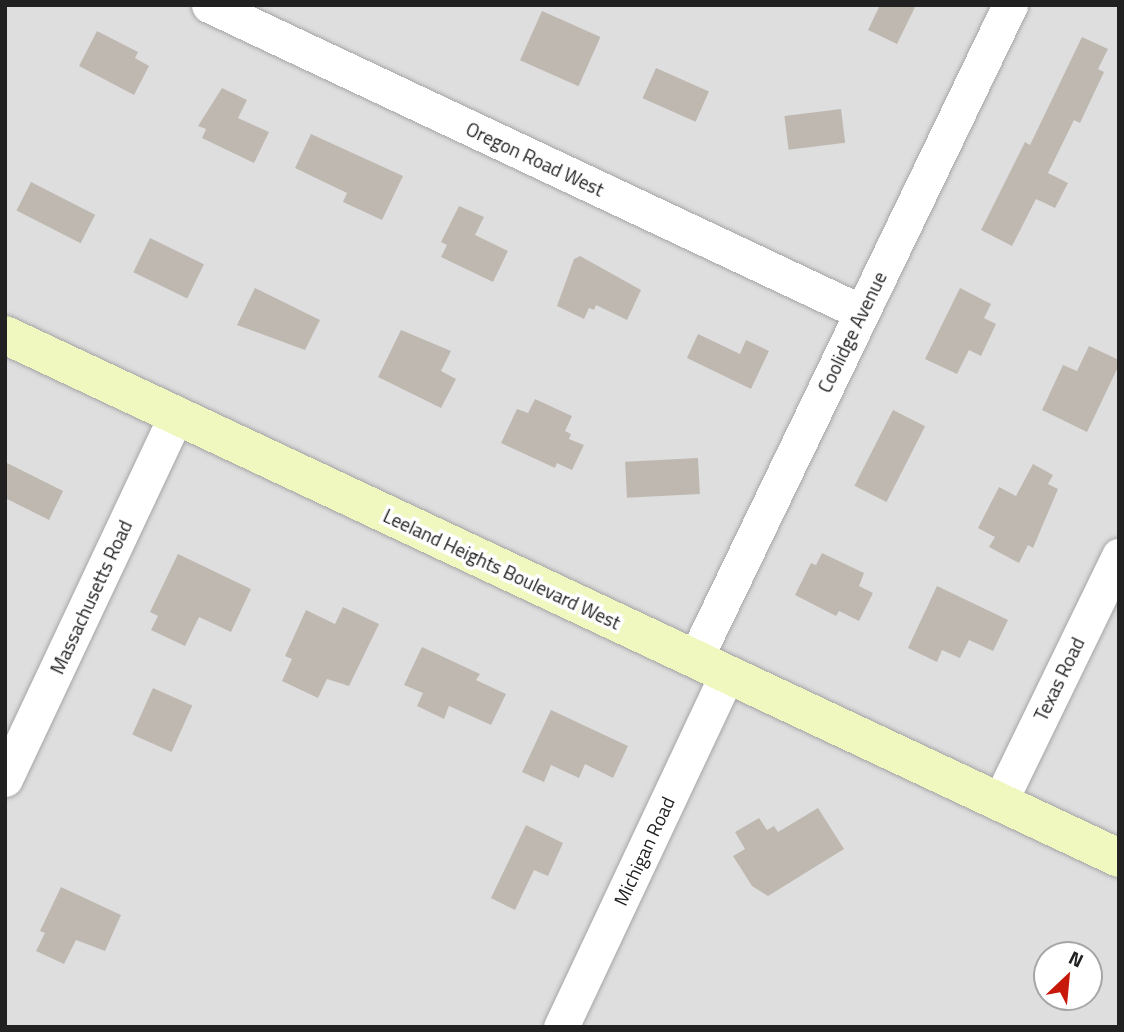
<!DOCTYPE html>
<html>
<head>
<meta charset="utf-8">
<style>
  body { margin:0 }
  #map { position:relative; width:1124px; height:1032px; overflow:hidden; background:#f1eee8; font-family:"Titillium Web",sans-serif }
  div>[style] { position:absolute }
  .residential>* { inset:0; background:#dfdede }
  .building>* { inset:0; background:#beb8b1; transform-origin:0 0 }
  .roads { filter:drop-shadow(0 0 2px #a5a5a5) drop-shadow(0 0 2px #a5a5a5) }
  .minor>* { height:35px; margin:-17.5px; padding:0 17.5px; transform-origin:17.5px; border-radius:17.5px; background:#fff }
  .secondary>* { height:38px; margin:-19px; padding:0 19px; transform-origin:19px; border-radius:19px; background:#f0f7bf }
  span { translate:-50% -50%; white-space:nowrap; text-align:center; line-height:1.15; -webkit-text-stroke:7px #fff; paint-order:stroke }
  .street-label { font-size:19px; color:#212121 }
  .frame { position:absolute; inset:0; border:7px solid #212121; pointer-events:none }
  .north { position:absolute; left:1033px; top:941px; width:70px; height:70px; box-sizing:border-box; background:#fff; border:2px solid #a6a6a6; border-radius:50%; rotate:26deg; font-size:19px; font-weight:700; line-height:28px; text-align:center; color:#212121 }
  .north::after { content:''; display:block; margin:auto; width:24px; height:32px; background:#c81809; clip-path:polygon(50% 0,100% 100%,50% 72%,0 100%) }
</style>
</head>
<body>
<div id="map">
  <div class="residential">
    <i style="clip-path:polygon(5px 5px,1119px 5px,1119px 839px,5px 316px)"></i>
    <i style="clip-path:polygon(evenodd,5px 354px,1119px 877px,1119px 1027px,5px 1027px,5px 354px,1047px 955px,1089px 955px,1089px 997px,1047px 997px,1047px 955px)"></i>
  </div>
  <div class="building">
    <i style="clip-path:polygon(880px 5px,916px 5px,897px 44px,868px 30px)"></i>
    <i style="left:542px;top:11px;width:64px;height:54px;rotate:24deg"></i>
    <i style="clip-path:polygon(97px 31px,138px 52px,135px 58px,149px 66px,134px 95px,79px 66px)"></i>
    <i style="clip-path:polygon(1082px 37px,1108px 49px,1098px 69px,1104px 72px,1080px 123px,1074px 120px,1048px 173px,1068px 183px,1055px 208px,1036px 199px,1012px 246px,981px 230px,1025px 142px,1030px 145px)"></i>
    <i style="left:656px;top:68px;width:58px;height:33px;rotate:24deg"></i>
    <i style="clip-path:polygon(222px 88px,247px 100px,238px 118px,269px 132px,254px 163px,202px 138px,206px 129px,198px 126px)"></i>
    <i style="left:841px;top:109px;width:34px;height:57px;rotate:83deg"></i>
    <i style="clip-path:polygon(311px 134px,403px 176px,382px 220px,343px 202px,347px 193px,295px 168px)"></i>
    <i style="left:31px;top:182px;width:72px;height:32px;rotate:27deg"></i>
    <i style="clip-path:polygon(459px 206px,484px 217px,475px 235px,508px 251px,493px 282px,441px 257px,447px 245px,441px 242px)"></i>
    <i style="left:150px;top:238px;width:60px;height:38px;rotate:26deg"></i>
    <i style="clip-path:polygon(580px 256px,641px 290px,627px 320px,596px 305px,594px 310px,589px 308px,584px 319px,557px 306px,574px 259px)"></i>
    <i style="clip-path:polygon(255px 288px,320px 320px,305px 350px,237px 325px)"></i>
    <i style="clip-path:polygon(960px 288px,991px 304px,984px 318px,996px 324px,981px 356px,969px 350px,957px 374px,925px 359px)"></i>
    <i style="clip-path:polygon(401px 330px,451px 351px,441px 371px,456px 379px,441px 408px,378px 377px)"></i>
    <i style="clip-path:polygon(698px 334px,740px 354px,746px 340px,769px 351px,751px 389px,687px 358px)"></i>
    <i style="clip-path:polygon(1089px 346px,1119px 360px,1119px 365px,1087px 432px,1042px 410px,1063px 365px,1077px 371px)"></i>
    <i style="clip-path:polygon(535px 399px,572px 416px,565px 431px,571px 434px,569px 439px,584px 445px,572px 470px,557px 463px,555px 468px,501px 443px,517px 409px,528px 413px)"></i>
    <i style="left:893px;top:410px;width:36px;height:85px;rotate:27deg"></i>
    <i style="left:698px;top:458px;width:36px;height:73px;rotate:87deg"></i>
    <i style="clip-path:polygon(5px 462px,63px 491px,49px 520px,5px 498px)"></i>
    <i style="clip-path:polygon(1033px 464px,1053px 475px,1048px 484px,1058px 489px,1033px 548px,1028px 545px,1019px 563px,989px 547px,995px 537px,978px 528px,999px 487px,1016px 496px)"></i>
    <i style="clip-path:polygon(822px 553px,864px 573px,859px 586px,873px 593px,859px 621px,839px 611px,836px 616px,795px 595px,811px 563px,816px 565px)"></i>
    <i style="clip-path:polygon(178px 554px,251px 589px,231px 632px,199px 617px,185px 646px,151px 630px,158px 616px,150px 612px)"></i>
    <i style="clip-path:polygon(937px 586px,1008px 620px,993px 651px,969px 640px,960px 658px,942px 650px,937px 662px,908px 648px)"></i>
    <i style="clip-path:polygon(343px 607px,379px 624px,349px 686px,327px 679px,318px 698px,282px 681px,292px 659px,285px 656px,306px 610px,335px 624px)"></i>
    <i style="clip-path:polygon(422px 647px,480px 674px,476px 680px,506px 694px,491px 725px,449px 706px,444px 719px,417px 706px,423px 693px,404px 685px)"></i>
    <i style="left:153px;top:688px;width:43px;height:51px;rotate:24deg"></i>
    <i style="clip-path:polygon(551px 710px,628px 746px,613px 778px,585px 764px,579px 778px,551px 765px,544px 782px,522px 772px)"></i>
    <i style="clip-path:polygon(818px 808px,844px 849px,768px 896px,752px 886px,733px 856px,745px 849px,735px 832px,759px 818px,767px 830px,774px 826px,778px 832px)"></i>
    <i style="clip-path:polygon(526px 825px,563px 843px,548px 876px,534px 870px,515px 910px,491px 898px)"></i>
    <i style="clip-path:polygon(61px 887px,121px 915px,105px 951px,76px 940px,64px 964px,36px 951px,45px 933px,40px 931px)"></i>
  </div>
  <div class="roads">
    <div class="minor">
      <i style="left:209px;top:5px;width:721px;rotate:25.21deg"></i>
      <i style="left:695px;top:659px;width:726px;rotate:-64.28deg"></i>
      <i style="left:5px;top:779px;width:402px;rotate:-64.8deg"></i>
      <i style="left:999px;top:803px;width:275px;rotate:-64.1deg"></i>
      <i style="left:561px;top:1027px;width:389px;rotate:-64.8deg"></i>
    </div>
    <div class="secondary">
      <i style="left:5px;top:335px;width:1231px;rotate:25.15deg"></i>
    </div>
  </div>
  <div class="street-label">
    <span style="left:535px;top:159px;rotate:25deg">Oregon Road West</span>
    <span style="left:852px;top:332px;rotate:-64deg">Coolidge Avenue</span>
    <span style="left:502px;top:569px;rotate:25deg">Leeland Heights Boulevard West</span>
    <span style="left:91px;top:597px;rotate:-65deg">Massachusetts Road</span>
    <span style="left:1059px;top:679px;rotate:-64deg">Texas Road</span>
    <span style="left:644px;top:851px;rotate:-65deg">Michigan Road</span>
  </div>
  <div class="frame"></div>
  <div class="north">N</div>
</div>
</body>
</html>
